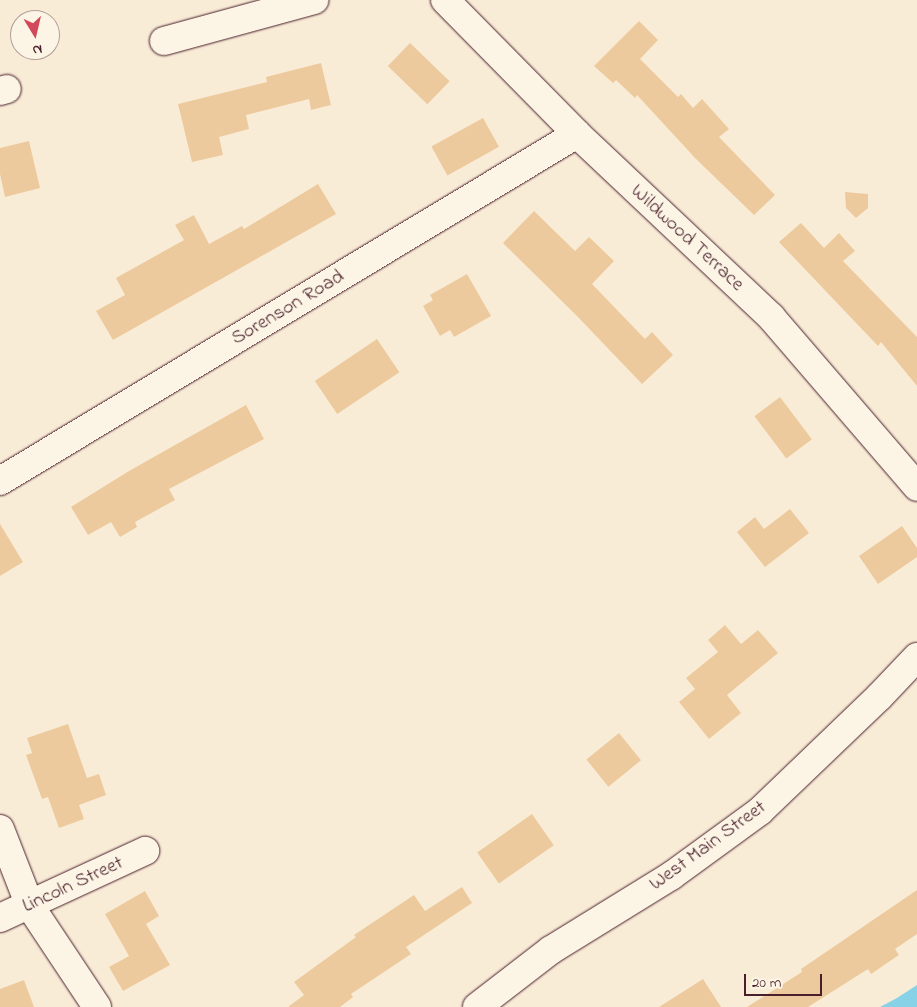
<!DOCTYPE html>
<html>
<head>
<meta charset="utf-8">
<style>
  body { margin:0 }
  #map { position:relative; width:917px; height:1007px; overflow:hidden; background:#f9ecd7; font-family:"Indie Flower",sans-serif }
  div>[style] { position:absolute }
  .water>* { inset:0; background:#87d2e7 }
  .building>* { inset:0; background:#edca9e; transform-origin:0 0 }
  .roads { filter:drop-shadow(0 0 1px #4a1f2b) drop-shadow(0 0 1px #4a1f2b) }
  .minor>* { height:28px; margin:-14px; padding:0 14px; transform-origin:14px; border-radius:14px; background:#fcf5e5 }
  span { translate:-50% -50%; white-space:nowrap; text-align:center; line-height:1.15; -webkit-text-stroke:4px #fcf5e5; paint-order:stroke }
  .street-label { font-size:20px; color:#4a1f2b }
  .north { position:absolute; left:10px; top:10px; width:50px; height:50px; box-sizing:border-box; background:#fcf5e5; border:1px solid #b59f9b; border-radius:50%; rotate:171deg; font-size:14px; font-weight:700; line-height:20px; text-align:center; color:#4a1f2b }
  .north::after { content:''; display:block; margin:auto; width:18px; height:22px; background:#d1495b; clip-path:polygon(50% 0,100% 100%,50% 72%,0 100%) }
  .scale { position:absolute; left:744px; top:974px; width:78px; height:22px; box-sizing:border-box; border:2px solid #4a1f2b; border-top:0; padding-left:6px; font-size:15px; line-height:18px; white-space:nowrap; color:#4a1f2b; -webkit-text-stroke:4px #fcf5e5; paint-order:stroke }
</style>
</head>
<body>
<div id="map">
  <div class="water">
    <i style="clip-path:polygon(917px 985px,917px 1007px,880px 1007px,897px 998px)"></i>
  </div>
  <div class="building">
    <i style="clip-path:polygon(639px 21px,658px 40px,640px 59px,678px 97px,681px 94px,693px 108px,702px 99px,729px 129px,719px 137px,775px 195px,754px 215px,696px 159px,637px 95px,635px 98px,616px 80px,613px 83px,594px 66px)"></i>
    <i style="left:410px;top:43px;width:55px;height:32px;rotate:44deg"></i>
    <i style="clip-path:polygon(321px 63px,331px 105px,311px 110px,309px 99px,246px 115px,249px 129px,219px 137px,223px 155px,192px 162px,178px 104px,267px 82px,266px 77px)"></i>
    <i style="left:483px;top:118px;width:33px;height:59px;rotate:61deg"></i>
    <i style="clip-path:polygon(29px 141px,40px 188px,5px 197px,0 174px,0 148px)"></i>
    <i style="clip-path:polygon(318px 184px,336px 214px,113px 340px,96px 311px,125px 295px,116px 278px,184px 240px,175px 225px,194px 215px,209px 244px,242px 226px,244px 229px)"></i>
    <i style="clip-path:polygon(845px 192px,868px 194px,868px 208px,856px 218px,846px 208px)"></i>
    <i style="clip-path:polygon(534px 211px,575px 251px,589px 237px,614px 261px,592px 284px,645px 339px,652px 332px,673px 355px,642px 384px,577px 316px,503px 243px)"></i>
    <i style="clip-path:polygon(801px 223px,824px 248px,839px 233px,855px 251px,843px 261px,917px 337px,917px 386px,881px 342px,878px 346px,779px 242px)"></i>
    <i style="clip-path:polygon(467px 274px,491px 316px,454px 337px,450px 330px,440px 336px,423px 306px,433px 300px,430px 295px)"></i>
    <i style="left:377px;top:339px;width:40px;height:75px;rotate:56deg"></i>
    <i style="left:780px;top:397px;width:53px;height:32px;rotate:53deg"></i>
    <i style="clip-path:polygon(246px 405px,264px 439px,169px 489px,175px 500px,135px 522px,137px 527px,120px 537px,111px 522px,88px 535px,71px 507px,129px 471px)"></i>
    <i style="clip-path:polygon(790px 509px,809px 533px,765px 567px,737px 532px,755px 517px,764px 529px)"></i>
    <i style="clip-path:polygon(0 524px,23px 562px,0 576px)"></i>
    <i style="clip-path:polygon(902px 526px,917px 548px,917px 557px,878px 584px,859px 556px)"></i>
    <i style="clip-path:polygon(725px 625px,741px 644px,758px 630px,778px 653px,727px 695px,741px 713px,709px 739px,679px 702px,695px 689px,686px 678px,718px 652px,708px 640px)"></i>
    <i style="clip-path:polygon(68px 724px,87px 778px,99px 774px,106px 795px,79px 805px,84px 819px,59px 828px,48px 797px,42px 799px,26px 755px,32px 753px,27px 738px)"></i>
    <i style="left:619px;top:733px;width:35px;height:42px;rotate:51deg"></i>
    <i style="left:532px;top:814px;width:38px;height:67px;rotate:55deg"></i>
    <i style="clip-path:polygon(462px 887px,472px 903px,406px 947px,411px 954px,351px 994px,353px 997px,340px 1007px,288px 1007px,304px 995px,294px 982px,356px 937px,354px 935px,414px 895px,425px 911px)"></i>
    <i style="clip-path:polygon(917px 890px,917px 934px,895px 949px,899px 955px,871px 974px,868px 969px,808px 1007px,747px 1007px,802px 972px,801px 969px)"></i>
    <i style="clip-path:polygon(145px 891px,159px 916px,146px 924px,170px 965px,123px 991px,109px 967px,129px 956px,105px 914px)"></i>
    <i style="clip-path:polygon(703px 979px,721px 1007px,659px 1007px)"></i>
    <i style="clip-path:polygon(24px 980px,34px 1007px,0 1007px,0 989px)"></i>
  </div>
  <div class="roads">
    <div class="minor">
      <i style="left:445px;top:0;width:188px;rotate:45.4deg"></i>
      <i style="left:577px;top:134px;width:267px;rotate:43.3deg"></i>
      <i style="left:771px;top:317px;width:224px;rotate:49.3deg"></i>
      <i style="left:164px;top:41px;width:156px;rotate:-15.3deg"></i>
      <i style="left:0;top:91px;width:7px;rotate:-16deg"></i>
      <i style="left:0;top:481px;width:673px;rotate:-31.02deg"></i>
      <i style="left:0;top:829px;width:83px;rotate:68.7deg"></i>
      <i style="left:30px;top:906px;width:121px;rotate:56.4deg"></i>
      <i style="left:0;top:918px;width:160px;rotate:-24.8deg"></i>
      <i style="left:477px;top:1007px;width:93px;rotate:-37.6deg"></i>
      <i style="left:551px;top:950px;width:141px;rotate:-31.7deg"></i>
      <i style="left:671px;top:876px;width:110px;rotate:-36.1deg"></i>
      <i style="left:760px;top:811px;width:165px;rotate:-43.8deg"></i>
      <i style="left:879px;top:697px;width:55px;rotate:-46.5deg"></i>
    </div>
  </div>
  <div class="street-label">
    <span style="left:687px;top:238px;rotate:43deg">Wildwood Terrace</span>
    <span style="left:288px;top:308px;rotate:-31deg">Sorenson Road</span>
    <span style="left:708px;top:846px;rotate:-36deg">West Main Street</span>
    <span style="left:73px;top:885px;rotate:-25deg">Lincoln Street</span>
  </div>
  <div class="north">N</div>
  <div class="scale">20 m</div>
</div>
</body>
</html>
